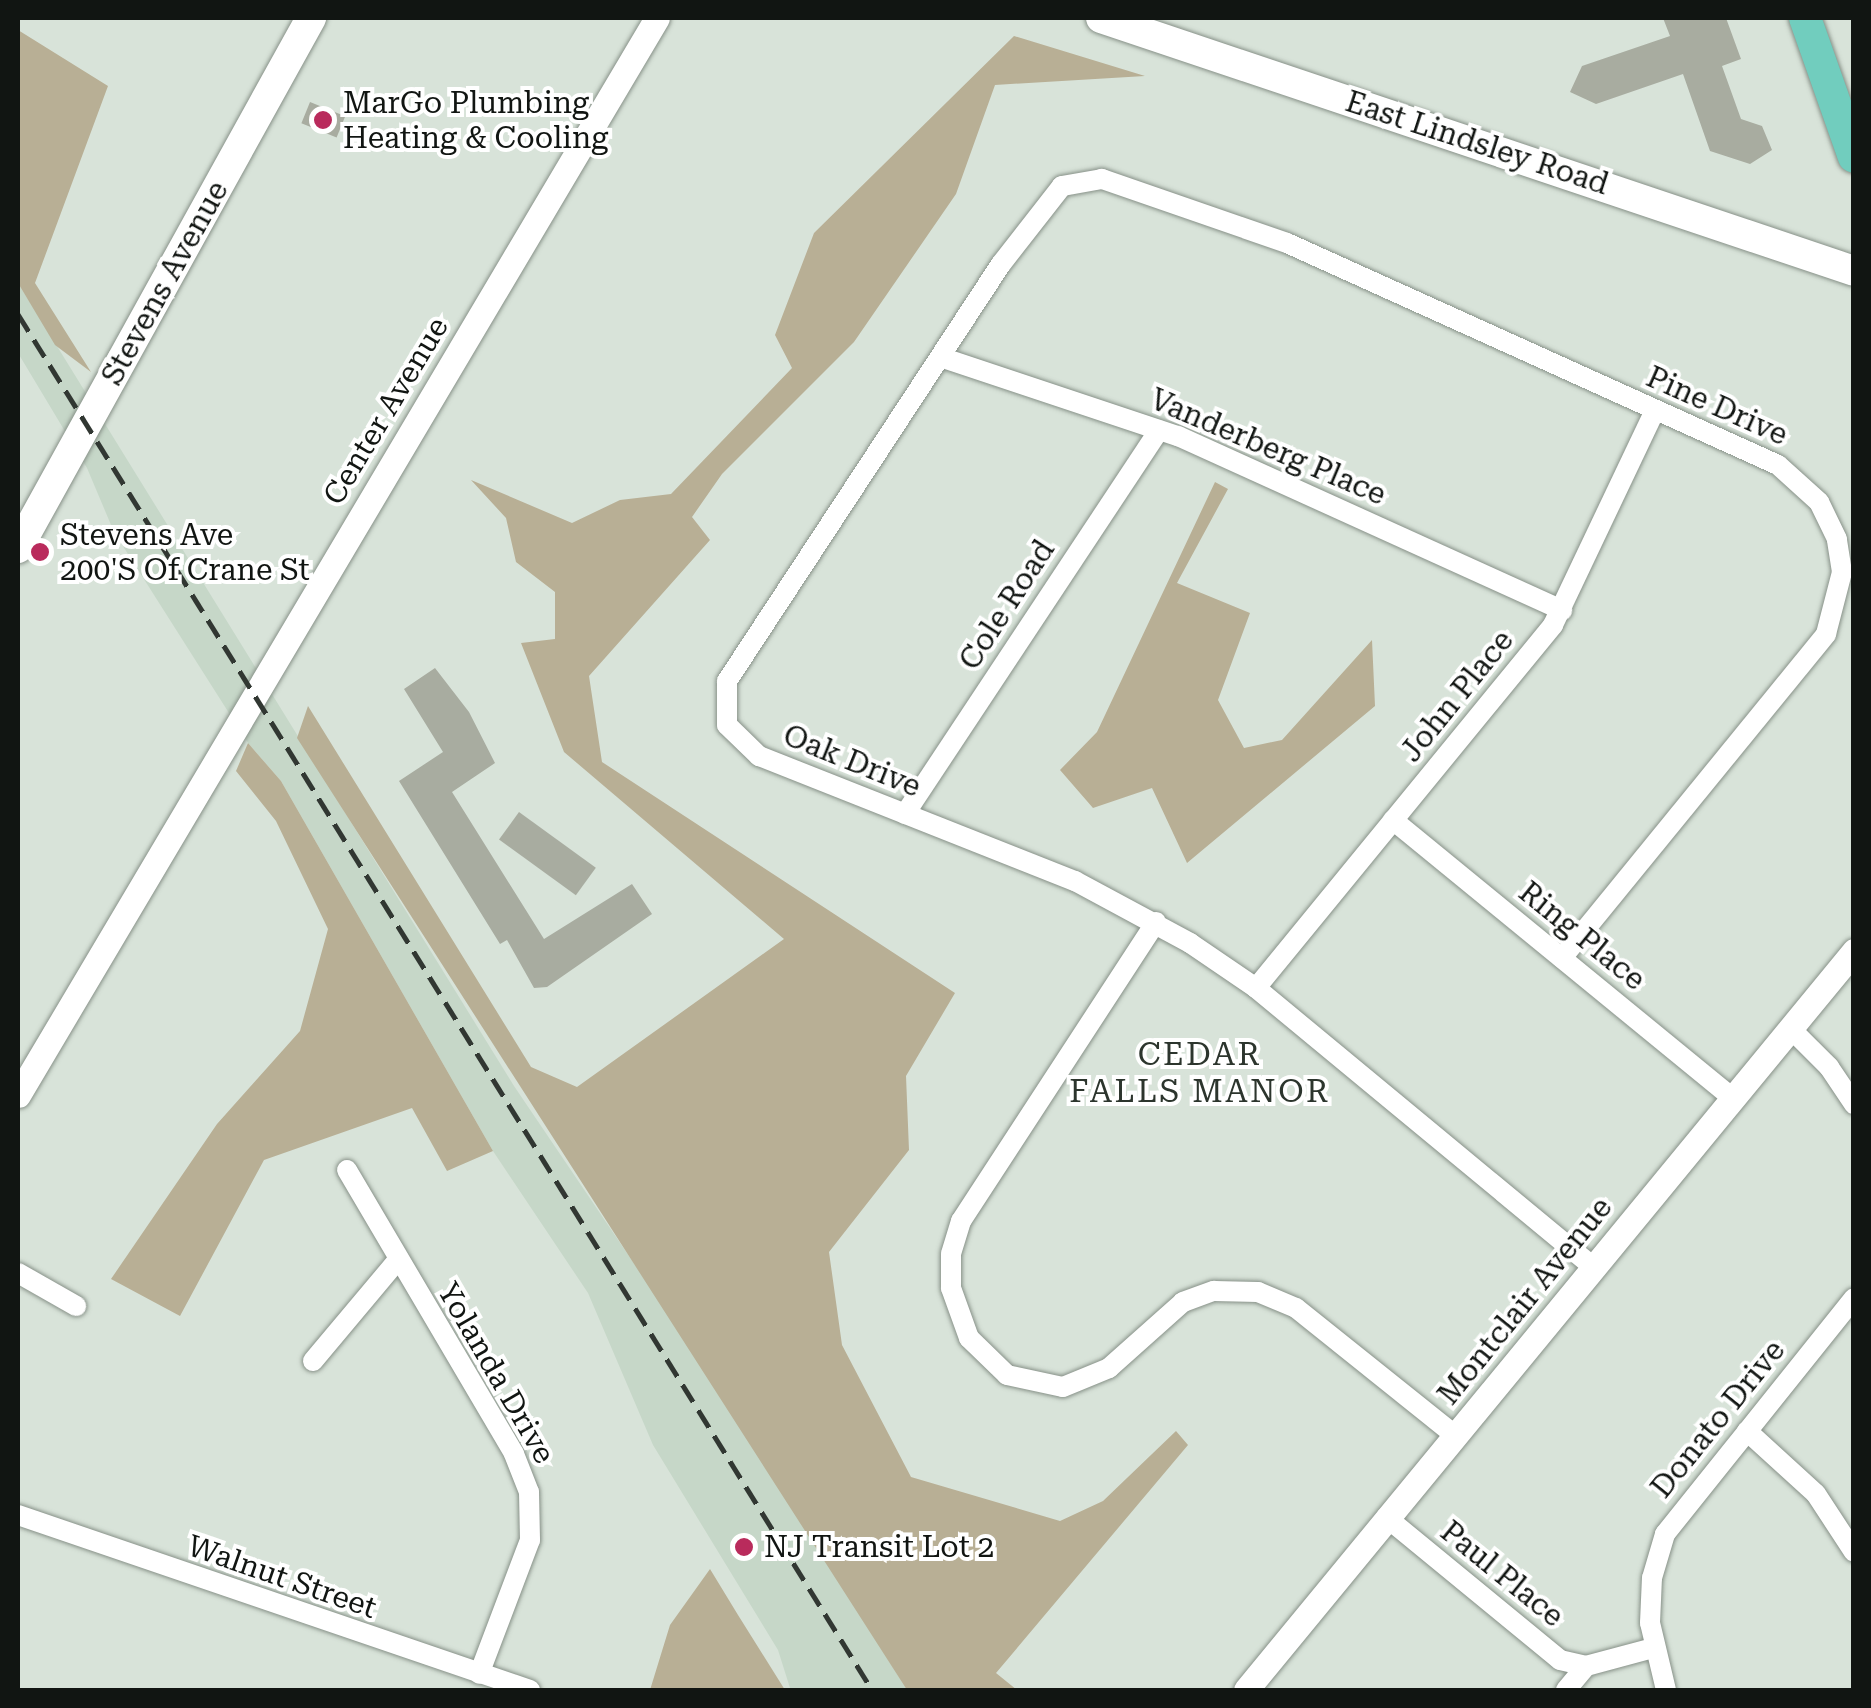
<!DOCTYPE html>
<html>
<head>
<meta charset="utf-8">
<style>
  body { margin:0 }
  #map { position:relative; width:1871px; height:1708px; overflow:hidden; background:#d8e3d9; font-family:"Roboto Serif",serif }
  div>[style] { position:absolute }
  .built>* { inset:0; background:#c6d7c8 }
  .green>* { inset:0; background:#b8af95 }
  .building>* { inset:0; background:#a8aca0; transform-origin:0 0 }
  .roads { filter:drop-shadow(0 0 2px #879188) drop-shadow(0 0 2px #879188) }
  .minor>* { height:20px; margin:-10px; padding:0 10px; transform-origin:10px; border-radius:10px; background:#fff }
  .tertiary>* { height:25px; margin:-12.5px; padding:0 12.5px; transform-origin:12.5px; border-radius:12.5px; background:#fff }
  .secondary>* { height:30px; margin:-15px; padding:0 15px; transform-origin:15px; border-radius:15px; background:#fff }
  .primary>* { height:32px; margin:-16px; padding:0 16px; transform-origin:16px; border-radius:16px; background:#71cdbe }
  .rail>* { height:5px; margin-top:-2.5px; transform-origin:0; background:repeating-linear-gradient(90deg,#313732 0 20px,transparent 0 30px) }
  .dots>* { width:28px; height:28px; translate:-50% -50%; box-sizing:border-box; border:5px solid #fff; border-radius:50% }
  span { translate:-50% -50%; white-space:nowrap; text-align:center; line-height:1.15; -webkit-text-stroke:8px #fff; paint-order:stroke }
  .poi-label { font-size:30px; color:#111512 }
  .left { translate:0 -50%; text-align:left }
  .street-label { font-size:30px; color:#111512 }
  .neighbourhood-label { font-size:32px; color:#2c352d; letter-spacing:2.5px }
  .frame { position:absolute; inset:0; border:20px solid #111512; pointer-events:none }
</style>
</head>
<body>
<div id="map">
  <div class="built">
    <i style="clip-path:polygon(18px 283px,514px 1086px,725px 1398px,907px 1690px,790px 1688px,778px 1650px,653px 1445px,588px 1293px,493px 1151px,281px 781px,248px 743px,114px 532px,87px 468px,18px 353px)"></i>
  </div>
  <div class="green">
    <i style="clip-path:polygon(18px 30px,108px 86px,35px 283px,91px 372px,55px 345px,18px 283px)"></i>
    <i style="clip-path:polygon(1014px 36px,1145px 76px,995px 85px,956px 194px,854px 342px,722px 474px,692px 517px,710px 540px,589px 676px,602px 762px,955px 993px,906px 1076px,909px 1150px,829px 1252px,842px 1345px,911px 1477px,1060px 1521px,1103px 1501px,1176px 1431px,1188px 1445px,996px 1673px,1017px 1690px,907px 1690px,297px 738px,308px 706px,531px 1067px,577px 1087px,784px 939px,564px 752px,521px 643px,555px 639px,555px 592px,516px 562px,506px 518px,471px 480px,572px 523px,620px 500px,671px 494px,792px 368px,775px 335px,814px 233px)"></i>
    <i style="clip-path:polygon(1215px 482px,1228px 489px,1177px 583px,1250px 613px,1218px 700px,1244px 748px,1282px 740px,1372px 640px,1375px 706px,1187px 863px,1152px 788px,1093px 808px,1060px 770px,1097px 732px)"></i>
    <i style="clip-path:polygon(248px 743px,281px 781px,493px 1151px,447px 1171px,412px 1108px,264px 1160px,180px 1316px,111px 1279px,217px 1124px,300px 1031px,328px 929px,276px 821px,236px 771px)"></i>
    <i style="clip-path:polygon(710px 1569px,738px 1615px,785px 1690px,650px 1690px,670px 1625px)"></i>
  </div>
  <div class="building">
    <i style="clip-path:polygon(1663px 18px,1726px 18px,1741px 59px,1722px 66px,1741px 119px,1762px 126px,1772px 150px,1750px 164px,1710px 151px,1683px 74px,1596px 104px,1570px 92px,1582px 66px,1670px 36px)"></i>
    <i style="left:310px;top:102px;width:38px;height:23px;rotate:22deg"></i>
    <i style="clip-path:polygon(435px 668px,469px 712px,495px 763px,452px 792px,544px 939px,632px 884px,652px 914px,547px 987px,534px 988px,507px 940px,500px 944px,399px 781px,443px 752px,404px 689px)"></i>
    <i style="left:519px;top:812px;width:95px;height:34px;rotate:36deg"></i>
  </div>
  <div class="roads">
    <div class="minor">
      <i style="left:943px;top:358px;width:248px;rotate:18.4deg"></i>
      <i style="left:1178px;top:436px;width:422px;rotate:24.4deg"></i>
      <i style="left:905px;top:814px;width:460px;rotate:-56.5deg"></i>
      <i style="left:1393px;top:820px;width:439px;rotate:39.3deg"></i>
      <i style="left:1156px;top:922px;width:357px;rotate:123.1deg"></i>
      <i style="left:961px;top:1221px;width:34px;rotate:107deg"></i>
      <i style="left:951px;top:1254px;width:34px;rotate:90deg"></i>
      <i style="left:951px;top:1288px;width:53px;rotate:70.2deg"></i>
      <i style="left:969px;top:1338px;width:53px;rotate:44.2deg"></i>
      <i style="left:1007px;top:1375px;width:57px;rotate:12.1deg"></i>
      <i style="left:1063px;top:1387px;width:50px;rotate:-22.4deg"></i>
      <i style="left:1109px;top:1368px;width:99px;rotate:-41.7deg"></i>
      <i style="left:1183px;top:1302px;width:33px;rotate:-20deg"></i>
      <i style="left:1214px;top:1291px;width:44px;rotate:1.3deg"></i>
      <i style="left:1258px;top:1292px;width:41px;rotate:22.8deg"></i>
      <i style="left:1296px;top:1308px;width:205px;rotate:38.7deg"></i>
      <i style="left:1562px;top:958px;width:418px;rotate:-50.8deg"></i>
      <i style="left:1826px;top:634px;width:64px;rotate:-75.5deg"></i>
      <i style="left:1842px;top:572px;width:33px;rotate:-99deg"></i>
      <i style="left:1837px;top:539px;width:41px;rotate:-115.9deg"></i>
      <i style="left:1819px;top:502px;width:55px;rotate:-137.9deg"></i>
      <i style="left:1778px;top:465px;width:539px;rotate:-155.67deg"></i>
      <i style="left:1287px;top:243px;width:196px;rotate:-160.9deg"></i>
      <i style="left:1102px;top:179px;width:41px;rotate:170.1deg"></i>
      <i style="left:1062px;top:186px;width:99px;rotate:128deg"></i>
      <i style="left:1001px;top:264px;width:499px;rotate:123.3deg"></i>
      <i style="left:727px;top:681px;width:44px;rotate:90deg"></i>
      <i style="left:727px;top:725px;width:45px;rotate:44.1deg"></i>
      <i style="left:759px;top:756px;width:340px;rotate:21.6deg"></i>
      <i style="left:1075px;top:881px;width:131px;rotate:28.3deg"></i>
      <i style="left:1190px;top:943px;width:80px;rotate:34.3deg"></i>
      <i style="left:1256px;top:988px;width:440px;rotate:39.6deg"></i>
      <i style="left:1256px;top:988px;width:469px;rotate:-50.7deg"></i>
      <i style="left:1553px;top:625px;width:238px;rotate:-64.6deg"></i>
      <i style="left:1791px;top:1029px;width:54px;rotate:45deg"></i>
      <i style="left:1829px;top:1067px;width:45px;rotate:56deg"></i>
      <i style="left:347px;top:1170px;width:329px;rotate:59.5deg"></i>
      <i style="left:514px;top:1454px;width:41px;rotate:68.5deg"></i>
      <i style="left:529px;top:1492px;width:48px;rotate:88.8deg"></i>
      <i style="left:530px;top:1540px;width:143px;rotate:110.8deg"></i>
      <i style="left:18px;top:1273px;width:67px;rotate:29.6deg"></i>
      <i style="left:313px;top:1361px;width:131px;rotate:-50deg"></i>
      <i style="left:1747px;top:1431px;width:93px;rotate:42.4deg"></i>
      <i style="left:1816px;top:1494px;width:69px;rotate:56.8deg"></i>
      <i style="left:18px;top:1515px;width:541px;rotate:18.87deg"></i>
      <i style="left:1386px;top:1517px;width:225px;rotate:39.4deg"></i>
      <i style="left:1560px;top:1660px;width:27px;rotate:13deg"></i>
      <i style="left:1566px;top:1690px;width:31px;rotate:-50deg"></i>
      <i style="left:1586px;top:1666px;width:69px;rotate:-15deg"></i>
      <i style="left:1666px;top:1690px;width:69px;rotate:-103.4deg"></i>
      <i style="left:1650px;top:1623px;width:45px;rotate:-87.5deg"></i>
      <i style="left:1652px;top:1578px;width:46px;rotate:-73.5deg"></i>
      <i style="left:1665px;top:1534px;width:302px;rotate:-51.3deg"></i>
    </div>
    <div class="tertiary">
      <i style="left:18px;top:1095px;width:1252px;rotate:-59.32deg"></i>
      <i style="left:1246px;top:1690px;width:957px;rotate:-50.55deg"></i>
    </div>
    <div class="secondary">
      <i style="left:1101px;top:18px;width:794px;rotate:18.57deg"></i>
      <i style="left:18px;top:548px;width:606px;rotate:-61.06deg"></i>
    </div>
    <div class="primary">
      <i style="left:1805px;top:18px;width:147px;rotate:70.6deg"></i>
    </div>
  </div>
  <div class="rail">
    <i style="left:18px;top:314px;width:1619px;rotate:58.17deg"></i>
  </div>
  <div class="dots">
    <i style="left:323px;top:120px;background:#b92b5c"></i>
    <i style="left:40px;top:552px;background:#b92b5c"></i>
    <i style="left:744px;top:1547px;background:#b92b5c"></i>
  </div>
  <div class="poi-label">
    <span class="left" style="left:343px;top:120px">MarGo Plumbing<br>Heating &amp; Cooling</span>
    <span class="left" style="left:60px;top:552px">Stevens Ave<br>200'S Of Crane St</span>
    <span class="left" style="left:764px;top:1547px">NJ Transit Lot 2</span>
  </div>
  <div class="street-label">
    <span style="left:1477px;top:143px;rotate:18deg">East Lindsley Road</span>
    <span style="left:165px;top:283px;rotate:-61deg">Stevens Avenue</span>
    <span style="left:1717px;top:406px;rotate:24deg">Pine Drive</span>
    <span style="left:386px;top:411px;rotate:-59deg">Center Avenue</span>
    <span style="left:1268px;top:447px;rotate:23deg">Vanderberg Place</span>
    <span style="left:1007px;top:605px;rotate:-57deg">Cole Road</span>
    <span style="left:1457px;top:696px;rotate:-51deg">John Place</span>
    <span style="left:852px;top:761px;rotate:22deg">Oak Drive</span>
    <span style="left:1582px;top:936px;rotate:39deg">Ring Place</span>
    <span style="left:1525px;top:1301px;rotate:-51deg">Montclair Avenue</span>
    <span style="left:496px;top:1373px;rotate:60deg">Yolanda Drive</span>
    <span style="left:1718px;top:1419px;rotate:-51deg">Donato Drive</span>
    <span style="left:1502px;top:1574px;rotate:39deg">Paul Place</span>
    <span style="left:282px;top:1577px;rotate:19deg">Walnut Street</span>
  </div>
  <div class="neighbourhood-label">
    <span style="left:1200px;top:1073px">CEDAR<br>FALLS MANOR</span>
  </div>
  <div class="frame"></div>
</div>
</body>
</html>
